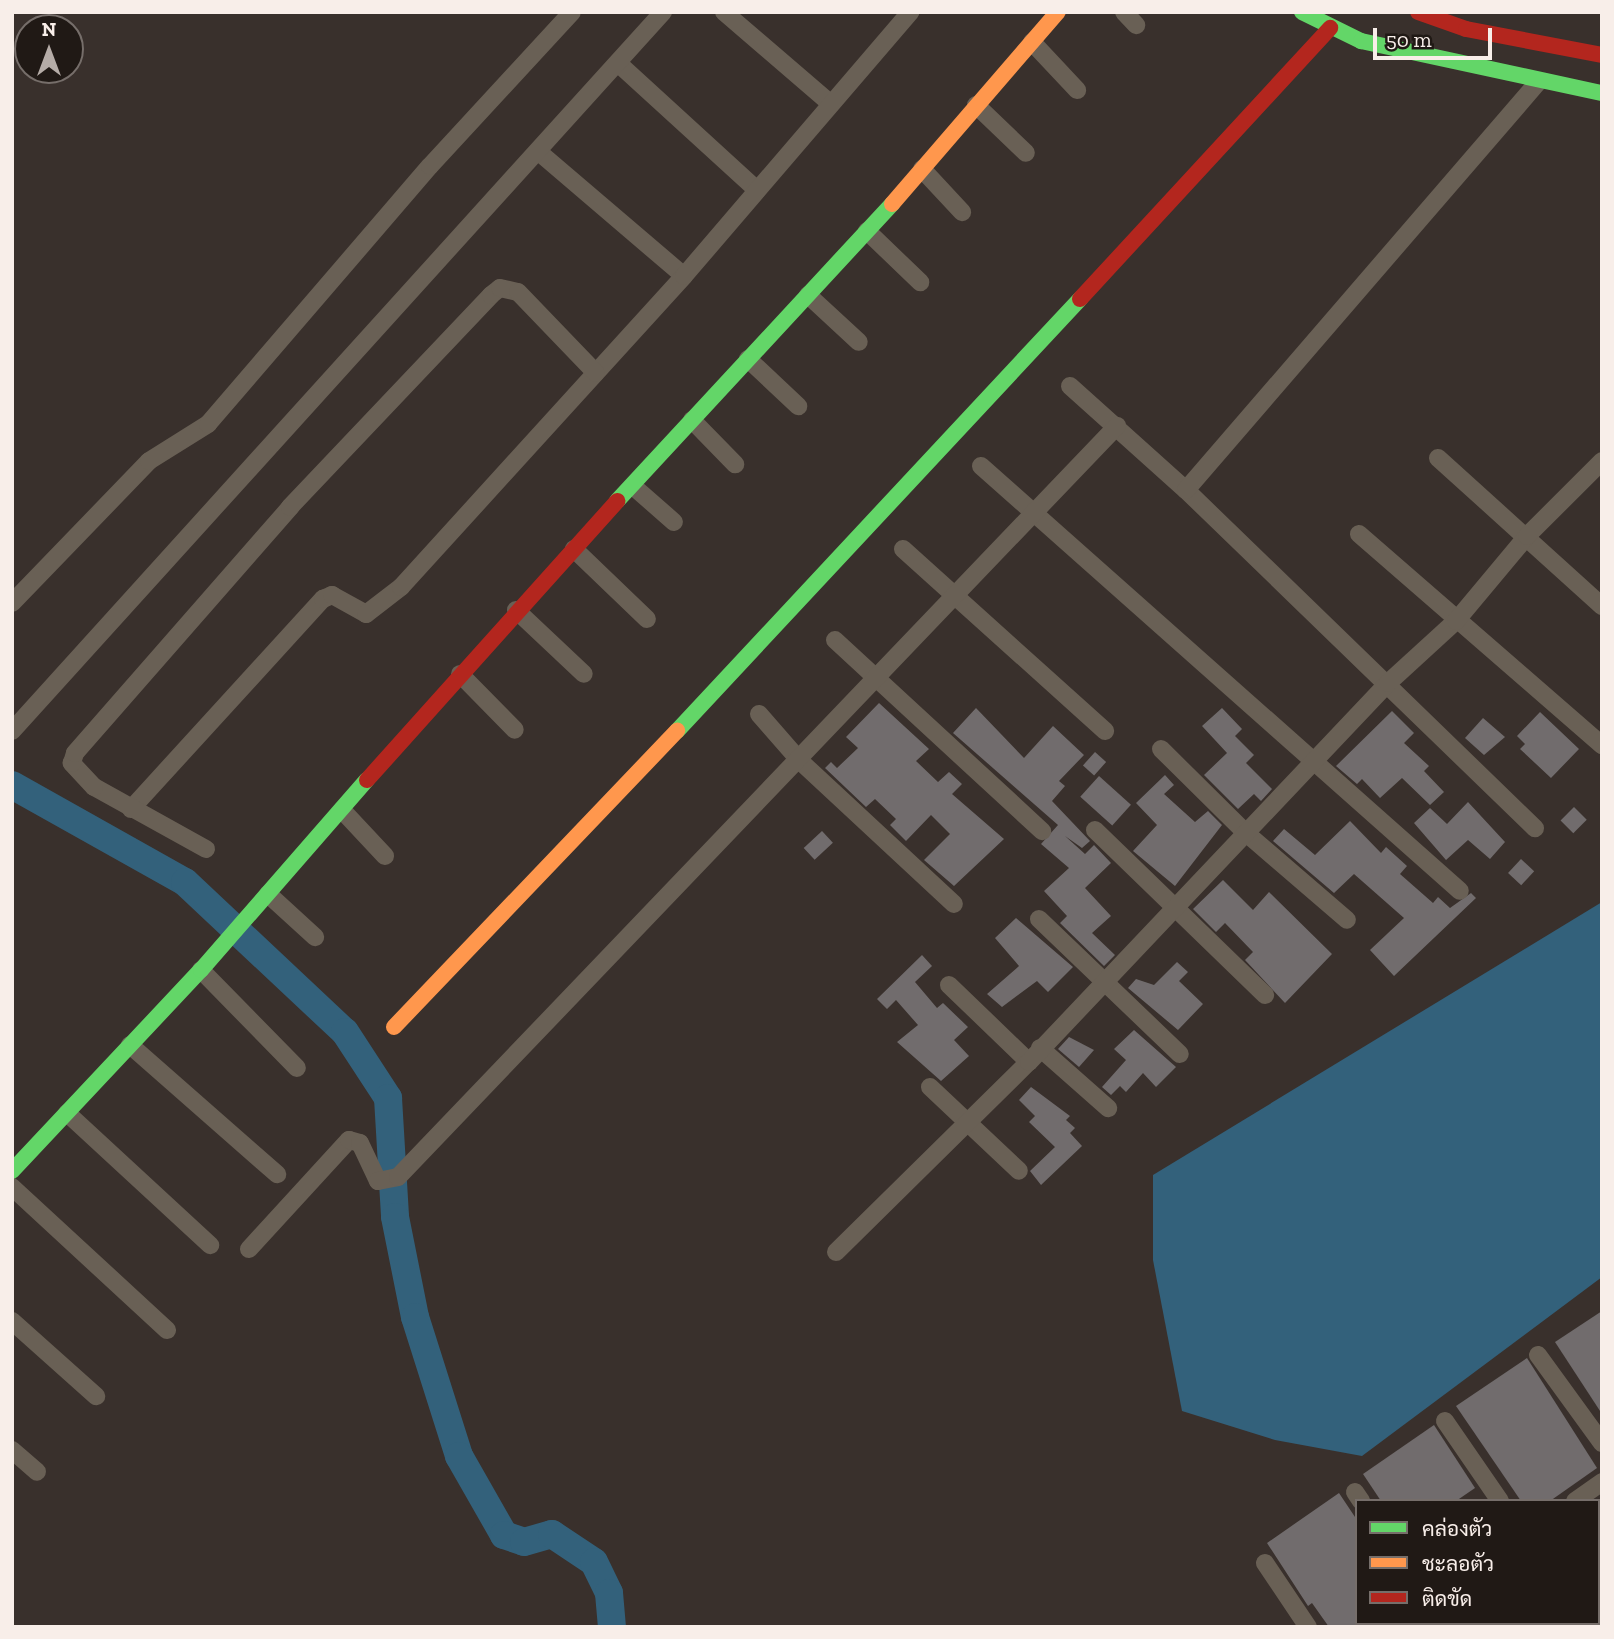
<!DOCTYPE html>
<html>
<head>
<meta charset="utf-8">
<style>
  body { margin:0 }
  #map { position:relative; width:1614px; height:1639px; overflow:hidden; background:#39302c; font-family:"Zilla Slab",Sarabun,serif }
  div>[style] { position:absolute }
  .water>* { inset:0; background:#33617b }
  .river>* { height:28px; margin:-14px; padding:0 14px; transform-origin:14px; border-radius:14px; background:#33617b }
  .building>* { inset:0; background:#716c6d; transform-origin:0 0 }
  .street>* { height:18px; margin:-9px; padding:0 9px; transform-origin:9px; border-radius:9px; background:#696055 }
  .fast>* { height:16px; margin:-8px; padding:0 8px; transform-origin:8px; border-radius:8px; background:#63d668 }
  .slow>* { height:16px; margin:-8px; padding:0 8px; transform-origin:8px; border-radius:8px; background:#ff974d }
  .jam>* { height:16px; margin:-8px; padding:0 8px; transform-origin:8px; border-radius:8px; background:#b3261e }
  span { translate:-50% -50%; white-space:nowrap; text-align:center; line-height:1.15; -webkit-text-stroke:7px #201915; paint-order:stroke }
  .frame { position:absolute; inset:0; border:14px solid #f8eee9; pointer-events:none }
  .legend { position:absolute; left:1355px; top:1499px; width:245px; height:126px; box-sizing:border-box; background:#201915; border:2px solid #766e6a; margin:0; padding:9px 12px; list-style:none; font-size:21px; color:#f8eee9 }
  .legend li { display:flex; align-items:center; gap:14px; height:35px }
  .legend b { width:35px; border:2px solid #766e6a }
  .north { position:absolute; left:14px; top:14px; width:70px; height:70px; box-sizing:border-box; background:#201915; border:2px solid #766e6a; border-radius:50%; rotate:0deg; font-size:19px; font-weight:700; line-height:28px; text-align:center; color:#f8eee9 }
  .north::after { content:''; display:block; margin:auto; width:24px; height:32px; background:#b5aca7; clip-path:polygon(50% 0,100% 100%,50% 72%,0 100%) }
  .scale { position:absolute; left:1373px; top:28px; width:119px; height:32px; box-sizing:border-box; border:4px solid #f8eee9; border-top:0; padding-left:9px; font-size:21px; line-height:24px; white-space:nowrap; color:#f8eee9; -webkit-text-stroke:5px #201915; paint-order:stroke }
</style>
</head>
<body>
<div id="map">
  <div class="water">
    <i style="clip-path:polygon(1602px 902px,1602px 1277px,1362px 1456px,1275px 1440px,1182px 1411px,1153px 1260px,1153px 1175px)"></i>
  </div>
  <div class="river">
    <i style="left:12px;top:785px;width:198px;rotate:29.3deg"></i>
    <i style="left:185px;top:882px;width:219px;rotate:43.2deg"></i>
    <i style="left:345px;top:1032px;width:79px;rotate:56.9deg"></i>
    <i style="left:388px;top:1098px;width:119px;rotate:86.6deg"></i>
    <i style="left:395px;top:1217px;width:102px;rotate:78.7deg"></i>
    <i style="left:415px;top:1317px;width:146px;rotate:72.4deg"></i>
    <i style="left:459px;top:1456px;width:91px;rotate:60.3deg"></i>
    <i style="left:504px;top:1535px;width:21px;rotate:19deg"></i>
    <i style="left:524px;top:1542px;width:29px;rotate:-16deg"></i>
    <i style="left:552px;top:1534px;width:50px;rotate:33.7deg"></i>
    <i style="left:594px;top:1562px;width:34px;rotate:64deg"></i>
    <i style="left:609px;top:1593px;width:34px;rotate:85deg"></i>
  </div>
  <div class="building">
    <i style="clip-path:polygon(879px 703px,929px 749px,916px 761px,938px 782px,949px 772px,962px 784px,952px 794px,1004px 839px,954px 886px,924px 860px,950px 834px,931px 815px,906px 841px,890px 825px,896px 819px,875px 799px,866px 807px,825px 768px,831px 762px,837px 768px,858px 748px,846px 737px)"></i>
    <i style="clip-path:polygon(976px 708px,1024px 758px,1053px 726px,1084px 755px,1059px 781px,1065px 786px,1052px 801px,1090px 841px,1082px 848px,1065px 836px,1085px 854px,1094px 845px,1111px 863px,1085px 888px,1111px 916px,1092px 933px,1115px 955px,1104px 966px,1060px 923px,1067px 916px,1044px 891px,1069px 868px,1041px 844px,1058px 825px,953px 733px)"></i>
    <i style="clip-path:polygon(1222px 708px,1242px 729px,1235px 736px,1254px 755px,1246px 763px,1272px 789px,1261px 801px,1254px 794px,1238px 809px,1204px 775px,1227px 753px,1202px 726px)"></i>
    <i style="clip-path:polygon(1392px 711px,1414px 733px,1404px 743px,1429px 766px,1424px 771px,1444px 792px,1430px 805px,1402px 778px,1380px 798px,1362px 779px,1357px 784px,1336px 766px)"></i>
    <i style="clip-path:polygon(1540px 712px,1579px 749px,1551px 778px,1520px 749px,1525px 744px,1517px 736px)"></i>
    <i style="clip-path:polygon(1483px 718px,1505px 737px,1484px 755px,1465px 738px)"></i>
    <i style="left:1095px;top:752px;width:15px;height:18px;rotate:42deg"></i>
    <i style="clip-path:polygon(1165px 775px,1174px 785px,1164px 794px,1195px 822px,1208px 811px,1222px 825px,1175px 886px,1133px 851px,1157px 825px,1136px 803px)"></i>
    <i style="left:1099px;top:776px;width:43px;height:28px;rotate:42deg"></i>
    <i style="clip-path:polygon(1468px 802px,1505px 842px,1490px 859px,1468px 840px,1446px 860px,1414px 823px,1430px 808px,1447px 824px)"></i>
    <i style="left:1574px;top:807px;width:18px;height:19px;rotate:45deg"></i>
    <i style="clip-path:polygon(1350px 821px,1381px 853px,1386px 847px,1407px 866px,1400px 874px,1433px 903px,1438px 897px,1450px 908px,1471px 893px,1476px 898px,1394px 976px,1370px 950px,1404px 918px,1354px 874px,1334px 893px,1273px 841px,1284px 829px,1315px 855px)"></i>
    <i style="left:822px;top:831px;width:16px;height:25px;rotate:47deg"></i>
    <i style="left:1521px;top:859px;width:18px;height:19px;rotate:43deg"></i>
    <i style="clip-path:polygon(1223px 880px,1253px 910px,1269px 892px,1332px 954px,1285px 1003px,1245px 960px,1253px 952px,1225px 923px,1216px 932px,1193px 909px)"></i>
    <i style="clip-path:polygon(1016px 918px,1073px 967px,1048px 992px,1037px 981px,1002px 1007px,987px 994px,1019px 966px,995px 938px)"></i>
    <i style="clip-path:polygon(922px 955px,932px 966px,915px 982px,937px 1008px,943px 1003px,968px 1027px,954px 1040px,969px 1056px,941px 1081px,897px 1042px,918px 1025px,896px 1000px,887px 1009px,877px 999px)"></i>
    <i style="clip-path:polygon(1177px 962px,1188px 972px,1179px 981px,1203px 1004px,1178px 1030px,1128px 988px,1136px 979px,1154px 985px)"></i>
    <i style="clip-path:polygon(1134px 1030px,1176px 1067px,1156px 1087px,1143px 1073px,1126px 1092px,1120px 1086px,1111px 1095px,1102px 1087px,1126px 1060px,1114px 1049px)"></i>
    <i style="clip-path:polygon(1069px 1037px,1094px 1050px,1079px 1067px,1058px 1049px)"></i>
    <i style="clip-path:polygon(1031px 1087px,1070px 1116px,1066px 1120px,1075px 1128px,1070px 1133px,1082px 1146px,1041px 1185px,1030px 1171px,1055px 1147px,1029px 1122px,1035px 1116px,1019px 1100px)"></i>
    <i style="clip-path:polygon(1602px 1311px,1602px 1414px,1555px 1342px)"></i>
    <i style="clip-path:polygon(1527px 1358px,1597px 1468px,1550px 1501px,1521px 1501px,1456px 1406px)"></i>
    <i style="clip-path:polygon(1434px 1425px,1475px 1488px,1456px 1501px,1381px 1501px,1363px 1474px)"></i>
    <i style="clip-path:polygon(1339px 1493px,1357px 1520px,1357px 1627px,1329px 1627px,1312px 1603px,1308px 1606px,1267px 1543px)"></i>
  </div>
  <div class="street">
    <i style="left:724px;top:12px;width:141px;rotate:40.7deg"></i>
    <i style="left:1124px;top:12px;width:18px;rotate:47deg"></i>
    <i style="left:1032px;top:42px;width:66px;rotate:46.8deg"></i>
    <i style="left:619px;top:64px;width:187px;rotate:42.4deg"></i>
    <i style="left:976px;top:105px;width:69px;rotate:43.8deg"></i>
    <i style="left:540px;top:153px;width:189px;rotate:40.5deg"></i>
    <i style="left:922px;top:169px;width:59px;rotate:47.1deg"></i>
    <i style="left:867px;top:231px;width:74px;rotate:43.9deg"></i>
    <i style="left:808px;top:295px;width:69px;rotate:42.7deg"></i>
    <i style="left:748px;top:359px;width:69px;rotate:43.2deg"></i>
    <i style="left:1070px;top:386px;width:156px;rotate:41.9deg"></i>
    <i style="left:1186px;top:490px;width:486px;rotate:44.1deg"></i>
    <i style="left:692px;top:420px;width:62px;rotate:45.7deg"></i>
    <i style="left:1438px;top:458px;width:221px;rotate:42.1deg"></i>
    <i style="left:981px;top:466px;width:640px;rotate:41.58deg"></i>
    <i style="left:634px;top:487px;width:53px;rotate:41.2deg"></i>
    <i style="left:1186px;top:490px;width:540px;rotate:-49.2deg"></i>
    <i style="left:1359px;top:534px;width:322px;rotate:41deg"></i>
    <i style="left:574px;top:549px;width:101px;rotate:43.8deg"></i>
    <i style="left:903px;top:549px;width:272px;rotate:42deg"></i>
    <i style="left:12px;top:603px;width:197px;rotate:-46deg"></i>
    <i style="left:149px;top:461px;width:70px;rotate:-32.1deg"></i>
    <i style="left:208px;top:424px;width:340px;rotate:-49.3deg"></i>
    <i style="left:430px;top:166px;width:209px;rotate:-47.3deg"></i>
    <i style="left:516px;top:610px;width:93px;rotate:43.3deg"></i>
    <i style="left:835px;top:640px;width:282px;rotate:42.7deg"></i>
    <i style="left:460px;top:674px;width:78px;rotate:45.5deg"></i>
    <i style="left:759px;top:714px;width:62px;rotate:48.9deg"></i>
    <i style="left:800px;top:761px;width:210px;rotate:42.9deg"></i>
    <i style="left:12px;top:731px;width:970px;rotate:-47.84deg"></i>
    <i style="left:1161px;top:749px;width:120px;rotate:44.7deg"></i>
    <i style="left:1246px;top:833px;width:133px;rotate:40.7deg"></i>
    <i style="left:131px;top:809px;width:285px;rotate:-47.6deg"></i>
    <i style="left:323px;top:599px;width:10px;rotate:-24deg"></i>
    <i style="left:332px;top:595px;width:39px;rotate:29deg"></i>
    <i style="left:366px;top:614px;width:44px;rotate:-37.6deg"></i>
    <i style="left:401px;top:587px;width:420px;rotate:-47.7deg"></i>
    <i style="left:684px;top:276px;width:348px;rotate:-49.4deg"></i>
    <i style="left:342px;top:810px;width:63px;rotate:46.9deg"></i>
    <i style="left:1095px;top:830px;width:237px;rotate:44.1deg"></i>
    <i style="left:206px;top:849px;width:128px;rotate:-151deg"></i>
    <i style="left:94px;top:787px;width:33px;rotate:-133deg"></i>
    <i style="left:72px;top:763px;width:10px;rotate:-73deg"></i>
    <i style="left:75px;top:753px;width:327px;rotate:-48.8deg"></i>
    <i style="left:290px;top:507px;width:292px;rotate:-46.5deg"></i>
    <i style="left:491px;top:295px;width:11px;rotate:-38deg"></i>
    <i style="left:500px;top:288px;width:18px;rotate:13deg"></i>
    <i style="left:518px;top:292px;width:112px;rotate:46.1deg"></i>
    <i style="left:268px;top:894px;width:64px;rotate:42.5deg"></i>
    <i style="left:1039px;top:919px;width:195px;rotate:43.8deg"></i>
    <i style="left:201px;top:970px;width:137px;rotate:45.6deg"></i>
    <i style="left:949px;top:985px;width:111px;rotate:43.9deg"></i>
    <i style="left:130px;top:1045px;width:196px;rotate:41.3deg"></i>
    <i style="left:1040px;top:1048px;width:91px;rotate:41.4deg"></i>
    <i style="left:930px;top:1087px;width:122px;rotate:43.3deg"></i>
    <i style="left:67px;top:1113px;width:195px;rotate:42.7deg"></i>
    <i style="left:12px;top:1187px;width:211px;rotate:42.7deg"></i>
    <i style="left:249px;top:1249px;width:148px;rotate:-47.5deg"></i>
    <i style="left:349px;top:1140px;width:11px;rotate:15deg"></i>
    <i style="left:360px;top:1143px;width:42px;rotate:64.7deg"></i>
    <i style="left:378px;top:1181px;width:20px;rotate:-11deg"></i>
    <i style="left:398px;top:1177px;width:1040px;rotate:-46.25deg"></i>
    <i style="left:836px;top:1252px;width:271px;rotate:-44.6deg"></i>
    <i style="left:1029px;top:1062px;width:522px;rotate:-46.55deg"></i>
    <i style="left:1388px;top:683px;width:92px;rotate:-42.4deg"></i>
    <i style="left:1456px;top:621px;width:111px;rotate:-50.1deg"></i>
    <i style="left:1527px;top:536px;width:106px;rotate:-45deg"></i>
    <i style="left:12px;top:1321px;width:113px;rotate:41.8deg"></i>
    <i style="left:1538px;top:1355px;width:109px;rotate:54deg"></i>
    <i style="left:1445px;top:1421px;width:97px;rotate:55.5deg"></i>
    <i style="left:12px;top:1450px;width:33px;rotate:41deg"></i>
    <i style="left:1355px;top:1492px;width:11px;rotate:56deg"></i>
    <i style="left:1575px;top:1501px;width:33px;rotate:-35deg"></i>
    <i style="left:1265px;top:1563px;width:77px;rotate:56.1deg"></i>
    <i style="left:1446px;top:1623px;width:5px;rotate:53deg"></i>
    <i style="left:1381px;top:1627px;width:7px;rotate:-34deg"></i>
  </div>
  <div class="fast">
    <i style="left:1302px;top:12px;width:66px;rotate:26.2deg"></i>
    <i style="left:1361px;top:41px;width:247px;rotate:12.2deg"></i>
    <i style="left:617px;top:501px;width:405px;rotate:-47.2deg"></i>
    <i style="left:677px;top:731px;width:591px;rotate:-46.99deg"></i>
    <i style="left:12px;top:1171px;width:276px;rotate:-46.8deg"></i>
    <i style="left:201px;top:970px;width:252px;rotate:-48.9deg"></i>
  </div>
  <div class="slow">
    <i style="left:892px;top:204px;width:254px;rotate:-49.2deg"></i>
    <i style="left:394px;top:1027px;width:410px;rotate:-46.3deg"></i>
  </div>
  <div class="jam">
    <i style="left:1418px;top:12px;width:51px;rotate:19.5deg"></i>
    <i style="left:1466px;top:29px;width:138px;rotate:10.8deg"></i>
    <i style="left:1080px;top:299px;width:369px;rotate:-47.3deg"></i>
    <i style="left:367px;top:780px;width:375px;rotate:-48.1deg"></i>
  </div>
  <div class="frame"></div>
  <ul class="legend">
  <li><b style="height:9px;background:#63d668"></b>คล่องตัว</li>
  <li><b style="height:9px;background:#ff974d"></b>ชะลอตัว</li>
  <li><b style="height:9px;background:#b3261e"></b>ติดขัด</li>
  </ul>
  <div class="north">N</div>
  <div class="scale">50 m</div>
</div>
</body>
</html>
